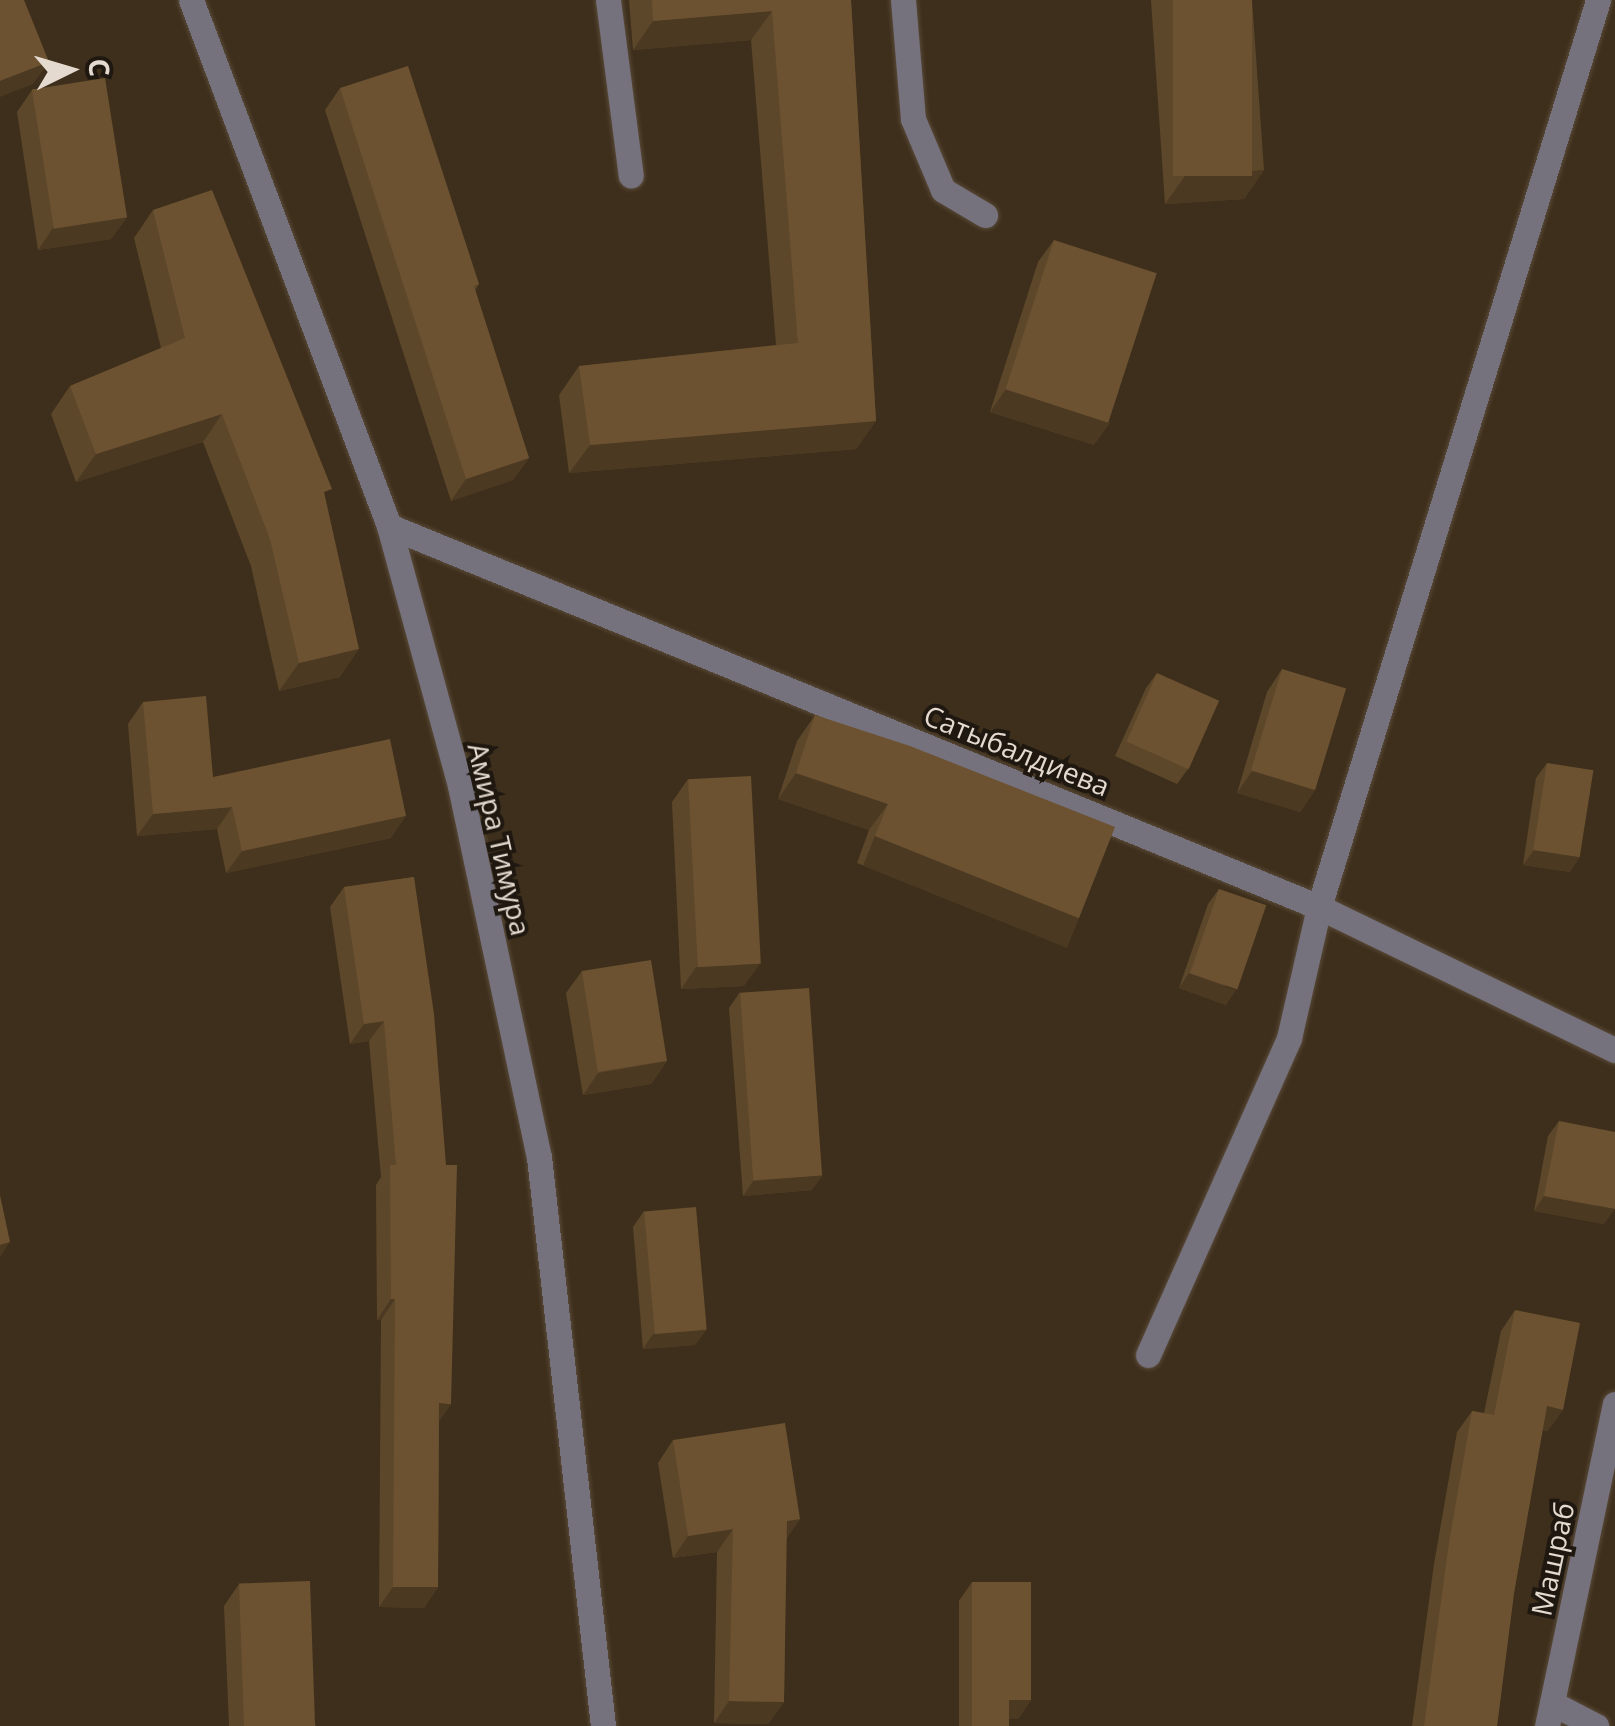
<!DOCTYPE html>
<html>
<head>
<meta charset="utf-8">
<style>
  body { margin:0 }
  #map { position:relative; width:1615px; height:1726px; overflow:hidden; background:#3e2f1c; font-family:"Open Sans",sans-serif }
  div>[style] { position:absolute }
  .roads { filter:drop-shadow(0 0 2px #594a39) drop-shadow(0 0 2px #594a39) }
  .minor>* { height:25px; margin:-12.5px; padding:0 12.5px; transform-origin:12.5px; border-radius:12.5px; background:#76727d }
  .wall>* { inset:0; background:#5d472a }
  .shaded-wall>* { inset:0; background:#4c3922; transform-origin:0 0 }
  .building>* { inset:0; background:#6c5231; transform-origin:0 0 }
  span { translate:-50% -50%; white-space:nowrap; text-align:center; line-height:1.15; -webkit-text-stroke:8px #1f1810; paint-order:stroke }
  .street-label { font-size:28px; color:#e4dacf }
  .north { position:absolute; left:20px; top:20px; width:100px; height:100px; -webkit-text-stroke:8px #1f1810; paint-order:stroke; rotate:85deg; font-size:28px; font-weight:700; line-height:40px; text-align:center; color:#e4dacf }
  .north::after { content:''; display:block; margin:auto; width:35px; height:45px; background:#e4dacf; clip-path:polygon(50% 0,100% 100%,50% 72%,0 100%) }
</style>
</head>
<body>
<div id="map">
  <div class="roads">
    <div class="minor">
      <i style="left:191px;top:0;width:562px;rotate:69.37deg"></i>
      <i style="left:389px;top:526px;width:270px;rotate:74.7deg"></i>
      <i style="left:460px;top:786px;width:379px;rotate:78deg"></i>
      <i style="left:539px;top:1157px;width:573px;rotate:83.58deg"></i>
      <i style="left:608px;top:0;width:177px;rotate:82.6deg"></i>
      <i style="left:903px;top:0;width:119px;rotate:85.2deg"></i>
      <i style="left:913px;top:119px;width:77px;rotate:67.1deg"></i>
      <i style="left:943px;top:190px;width:49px;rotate:30.8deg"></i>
      <i style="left:389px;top:526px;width:1005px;rotate:22.28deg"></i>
      <i style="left:1319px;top:907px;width:329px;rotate:25.8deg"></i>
      <i style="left:1148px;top:1355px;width:347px;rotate:-66deg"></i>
      <i style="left:1289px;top:1038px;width:134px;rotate:-77.1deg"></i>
      <i style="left:1319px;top:907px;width:949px;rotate:-72.9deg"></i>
      <i style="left:1552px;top:1703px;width:50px;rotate:27.6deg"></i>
      <i style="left:1547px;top:1726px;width:329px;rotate:-78.1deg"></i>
    </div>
  </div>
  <div class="wall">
    <i style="clip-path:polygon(629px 0,851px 0,876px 421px,856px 449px,569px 473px,559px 395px,579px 366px,776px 345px,751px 40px,633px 50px)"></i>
    <i style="clip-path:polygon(1151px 0,1252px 0,1264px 170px,1244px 199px,1165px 204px)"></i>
    <i style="clip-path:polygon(340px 88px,479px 284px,475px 290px,529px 458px,513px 480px,451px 501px,325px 110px)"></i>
    <i style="clip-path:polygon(32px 90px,127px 217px,111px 239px,38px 250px,17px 112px)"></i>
    <i style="clip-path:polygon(153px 210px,325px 499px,340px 677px,279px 691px,251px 566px,203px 442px,76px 482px,51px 414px,70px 386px,161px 348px,134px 238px)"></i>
    <i style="clip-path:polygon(1054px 240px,1094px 445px,990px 412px,1038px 262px)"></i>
    <i style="clip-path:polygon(1282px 669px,1315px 790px,1300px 812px,1237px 793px,1267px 692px)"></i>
    <i style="clip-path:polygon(1157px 673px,1188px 769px,1177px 784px,1115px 756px,1146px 688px)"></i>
    <i style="clip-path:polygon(143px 702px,213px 777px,391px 838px,226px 873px,217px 829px,137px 836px,128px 724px)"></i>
    <i style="clip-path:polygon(815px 715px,1079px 918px,1061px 944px,857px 863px,869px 830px,778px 799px,797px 741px)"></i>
    <i style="clip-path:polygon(1547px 763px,1570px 872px,1523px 865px,1536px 778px)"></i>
    <i style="clip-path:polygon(688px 779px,744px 986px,681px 989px,672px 802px)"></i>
    <i style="clip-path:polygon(414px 877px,451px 1404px,439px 1421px,438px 1587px,424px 1608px,379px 1607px,381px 1320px,377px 1320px,376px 1185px,381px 1177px,369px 1041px,350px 1044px,330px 907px,344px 887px)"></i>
    <i style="clip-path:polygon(1219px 889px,1226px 1005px,1179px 988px,1208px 904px)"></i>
    <i style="clip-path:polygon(582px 971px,667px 1061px,651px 1084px,583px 1095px,566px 993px)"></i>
    <i style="clip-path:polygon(740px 992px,812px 1190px,743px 1196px,729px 1008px)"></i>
    <i style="clip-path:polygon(1559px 1121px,1604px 1224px,1534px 1211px,1548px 1136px)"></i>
    <i style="clip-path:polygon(644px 1211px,706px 1330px,695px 1345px,643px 1349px,633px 1227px)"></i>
    <i style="clip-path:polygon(1515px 1310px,1548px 1431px,1542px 1430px,1514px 1593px,1497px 1726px,1412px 1726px,1434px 1564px,1457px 1432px,1472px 1411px,1484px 1413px,1501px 1331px)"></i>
    <i style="clip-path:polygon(673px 1440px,800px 1519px,786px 1539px,784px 1702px,768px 1724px,714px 1723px,717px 1552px,673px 1558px,658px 1463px)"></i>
    <i style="clip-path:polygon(972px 1582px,1031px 1700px,1018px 1719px,1009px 1719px,1009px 1726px,959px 1726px,959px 1601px)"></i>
    <i style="clip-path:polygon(239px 1584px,316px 1726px,229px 1726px,224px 1606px)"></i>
  </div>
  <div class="shaded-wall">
    <i style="clip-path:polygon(772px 11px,751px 40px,633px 50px,653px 21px)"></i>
    <i style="clip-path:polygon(49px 62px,33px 84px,0 97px,0 81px)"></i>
    <i style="clip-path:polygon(1264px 170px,1244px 199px,1165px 204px,1185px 176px)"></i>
    <i style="clip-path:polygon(127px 217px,111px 239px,38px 250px,53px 228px)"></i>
    <i style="clip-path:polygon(1006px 389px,1110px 423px,1094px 445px,990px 412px)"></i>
    <i style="clip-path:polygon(222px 414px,203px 442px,76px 482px,96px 454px)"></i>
    <i style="clip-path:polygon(876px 421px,856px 449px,569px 473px,590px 445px)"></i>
    <i style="clip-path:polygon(529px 458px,513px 480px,451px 501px,466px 479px)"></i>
    <i style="clip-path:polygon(359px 649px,340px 677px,279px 691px,299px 663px)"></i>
    <i style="clip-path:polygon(1252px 771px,1315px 790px,1300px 812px,1237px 793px)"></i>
    <i style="clip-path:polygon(796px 773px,888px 804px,869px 830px,778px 799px)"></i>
    <i style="clip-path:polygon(232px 807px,217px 829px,137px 836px,153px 814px)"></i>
    <i style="clip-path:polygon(406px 816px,391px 838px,226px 873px,242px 851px)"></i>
    <i style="left:875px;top:836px;width:220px;height:32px;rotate:22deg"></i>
    <i style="clip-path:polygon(1534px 850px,1580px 857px,1570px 872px,1523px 865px)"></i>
    <i style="clip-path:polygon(760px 964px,744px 986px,681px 989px,696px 967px)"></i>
    <i style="clip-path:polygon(1189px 973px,1236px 990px,1226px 1005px,1179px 988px)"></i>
    <i style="clip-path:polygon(384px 1021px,369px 1041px,350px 1044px,364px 1024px)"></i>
    <i style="clip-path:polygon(667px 1061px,651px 1084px,583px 1095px,598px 1073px)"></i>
    <i style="clip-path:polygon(823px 1175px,812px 1190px,743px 1196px,753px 1181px)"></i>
    <i style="clip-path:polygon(1544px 1196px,1615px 1209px,1604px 1224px,1534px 1211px)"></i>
    <i style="clip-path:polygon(10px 1242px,0 1257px,0 1245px)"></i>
    <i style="clip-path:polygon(391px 1299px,395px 1299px,381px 1320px,377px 1320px)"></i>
    <i style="clip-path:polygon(706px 1330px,695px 1345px,643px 1349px,653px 1334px)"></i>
    <i style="clip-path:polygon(439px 1403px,451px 1404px,437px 1424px)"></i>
    <i style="clip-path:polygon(1547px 1406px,1563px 1410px,1548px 1431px,1532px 1427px)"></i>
    <i style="clip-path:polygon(800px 1519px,785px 1541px,787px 1521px)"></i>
    <i style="clip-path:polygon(733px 1529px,717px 1552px,673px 1558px,688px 1536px)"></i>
    <i style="clip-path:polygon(393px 1587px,438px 1587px,424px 1608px,379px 1607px)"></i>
    <i style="clip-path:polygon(1009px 1700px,1031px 1700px,1018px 1719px,996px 1719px)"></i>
    <i style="clip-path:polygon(729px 1701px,784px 1702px,768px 1724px,714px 1723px)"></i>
  </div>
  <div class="building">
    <i style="clip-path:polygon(0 0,24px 0,49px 62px,0 81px)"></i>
    <i style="clip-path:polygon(652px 0,851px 0,876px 421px,590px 445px,579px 366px,798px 343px,772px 11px,653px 21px)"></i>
    <i style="left:1173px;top:0;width:79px;height:176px"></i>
    <i style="clip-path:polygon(408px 66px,479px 284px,474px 286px,529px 458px,466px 479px,340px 88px)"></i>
    <i style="left:105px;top:78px;width:141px;height:74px;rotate:81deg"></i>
    <i style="clip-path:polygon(212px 190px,332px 489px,324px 492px,359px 649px,299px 663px,270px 539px,222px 414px,96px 454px,70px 386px,185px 338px,153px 210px)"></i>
    <i style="left:1054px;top:240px;width:108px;height:157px;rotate:18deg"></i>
    <i style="left:1282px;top:669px;width:67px;height:106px;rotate:17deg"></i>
    <i style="left:1157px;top:673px;width:68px;height:75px;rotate:24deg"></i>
    <i style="clip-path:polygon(206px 696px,213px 777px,390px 739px,406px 816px,242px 851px,232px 807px,153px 814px,143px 702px)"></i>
    <i style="clip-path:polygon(815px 715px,910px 746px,1115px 827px,1079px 918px,875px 836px,888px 804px,796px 773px)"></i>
    <i style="left:1547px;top:763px;width:47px;height:88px;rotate:9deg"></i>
    <i style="left:751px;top:776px;width:188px;height:63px;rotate:87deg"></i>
    <i style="clip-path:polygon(414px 877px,434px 1014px,446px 1165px,457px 1165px,451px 1404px,439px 1403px,438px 1587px,393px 1587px,395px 1299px,391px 1299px,390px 1165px,396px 1165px,384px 1021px,364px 1024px,344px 887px)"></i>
    <i style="left:1219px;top:889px;width:50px;height:89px;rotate:19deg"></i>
    <i style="left:651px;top:960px;width:102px;height:70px;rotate:81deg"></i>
    <i style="left:809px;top:988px;width:188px;height:69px;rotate:86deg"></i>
    <i style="clip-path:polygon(1559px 1121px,1615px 1132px,1615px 1209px,1544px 1196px)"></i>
    <i style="clip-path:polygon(0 1195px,10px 1242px,0 1245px)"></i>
    <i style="left:696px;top:1207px;width:123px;height:52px;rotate:85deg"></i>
    <i style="clip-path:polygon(1515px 1310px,1580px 1323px,1563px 1410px,1547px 1406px,1514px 1593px,1497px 1726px,1424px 1726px,1449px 1543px,1472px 1411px,1494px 1415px)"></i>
    <i style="clip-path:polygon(785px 1423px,800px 1519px,787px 1521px,784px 1702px,729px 1701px,733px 1529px,688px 1536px,673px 1440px)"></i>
    <i style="left:310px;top:1581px;width:145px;height:71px;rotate:88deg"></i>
    <i style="clip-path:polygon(972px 1582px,1031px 1582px,1031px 1700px,1009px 1700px,1009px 1726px,972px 1726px)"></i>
  </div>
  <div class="street-label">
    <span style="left:1017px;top:750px;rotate:22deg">Сатыбалдиева</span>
    <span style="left:500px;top:839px;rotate:77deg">Амира Тимура</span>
    <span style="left:1552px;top:1559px;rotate:-78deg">Машраб</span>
  </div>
  <div class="north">С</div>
</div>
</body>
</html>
